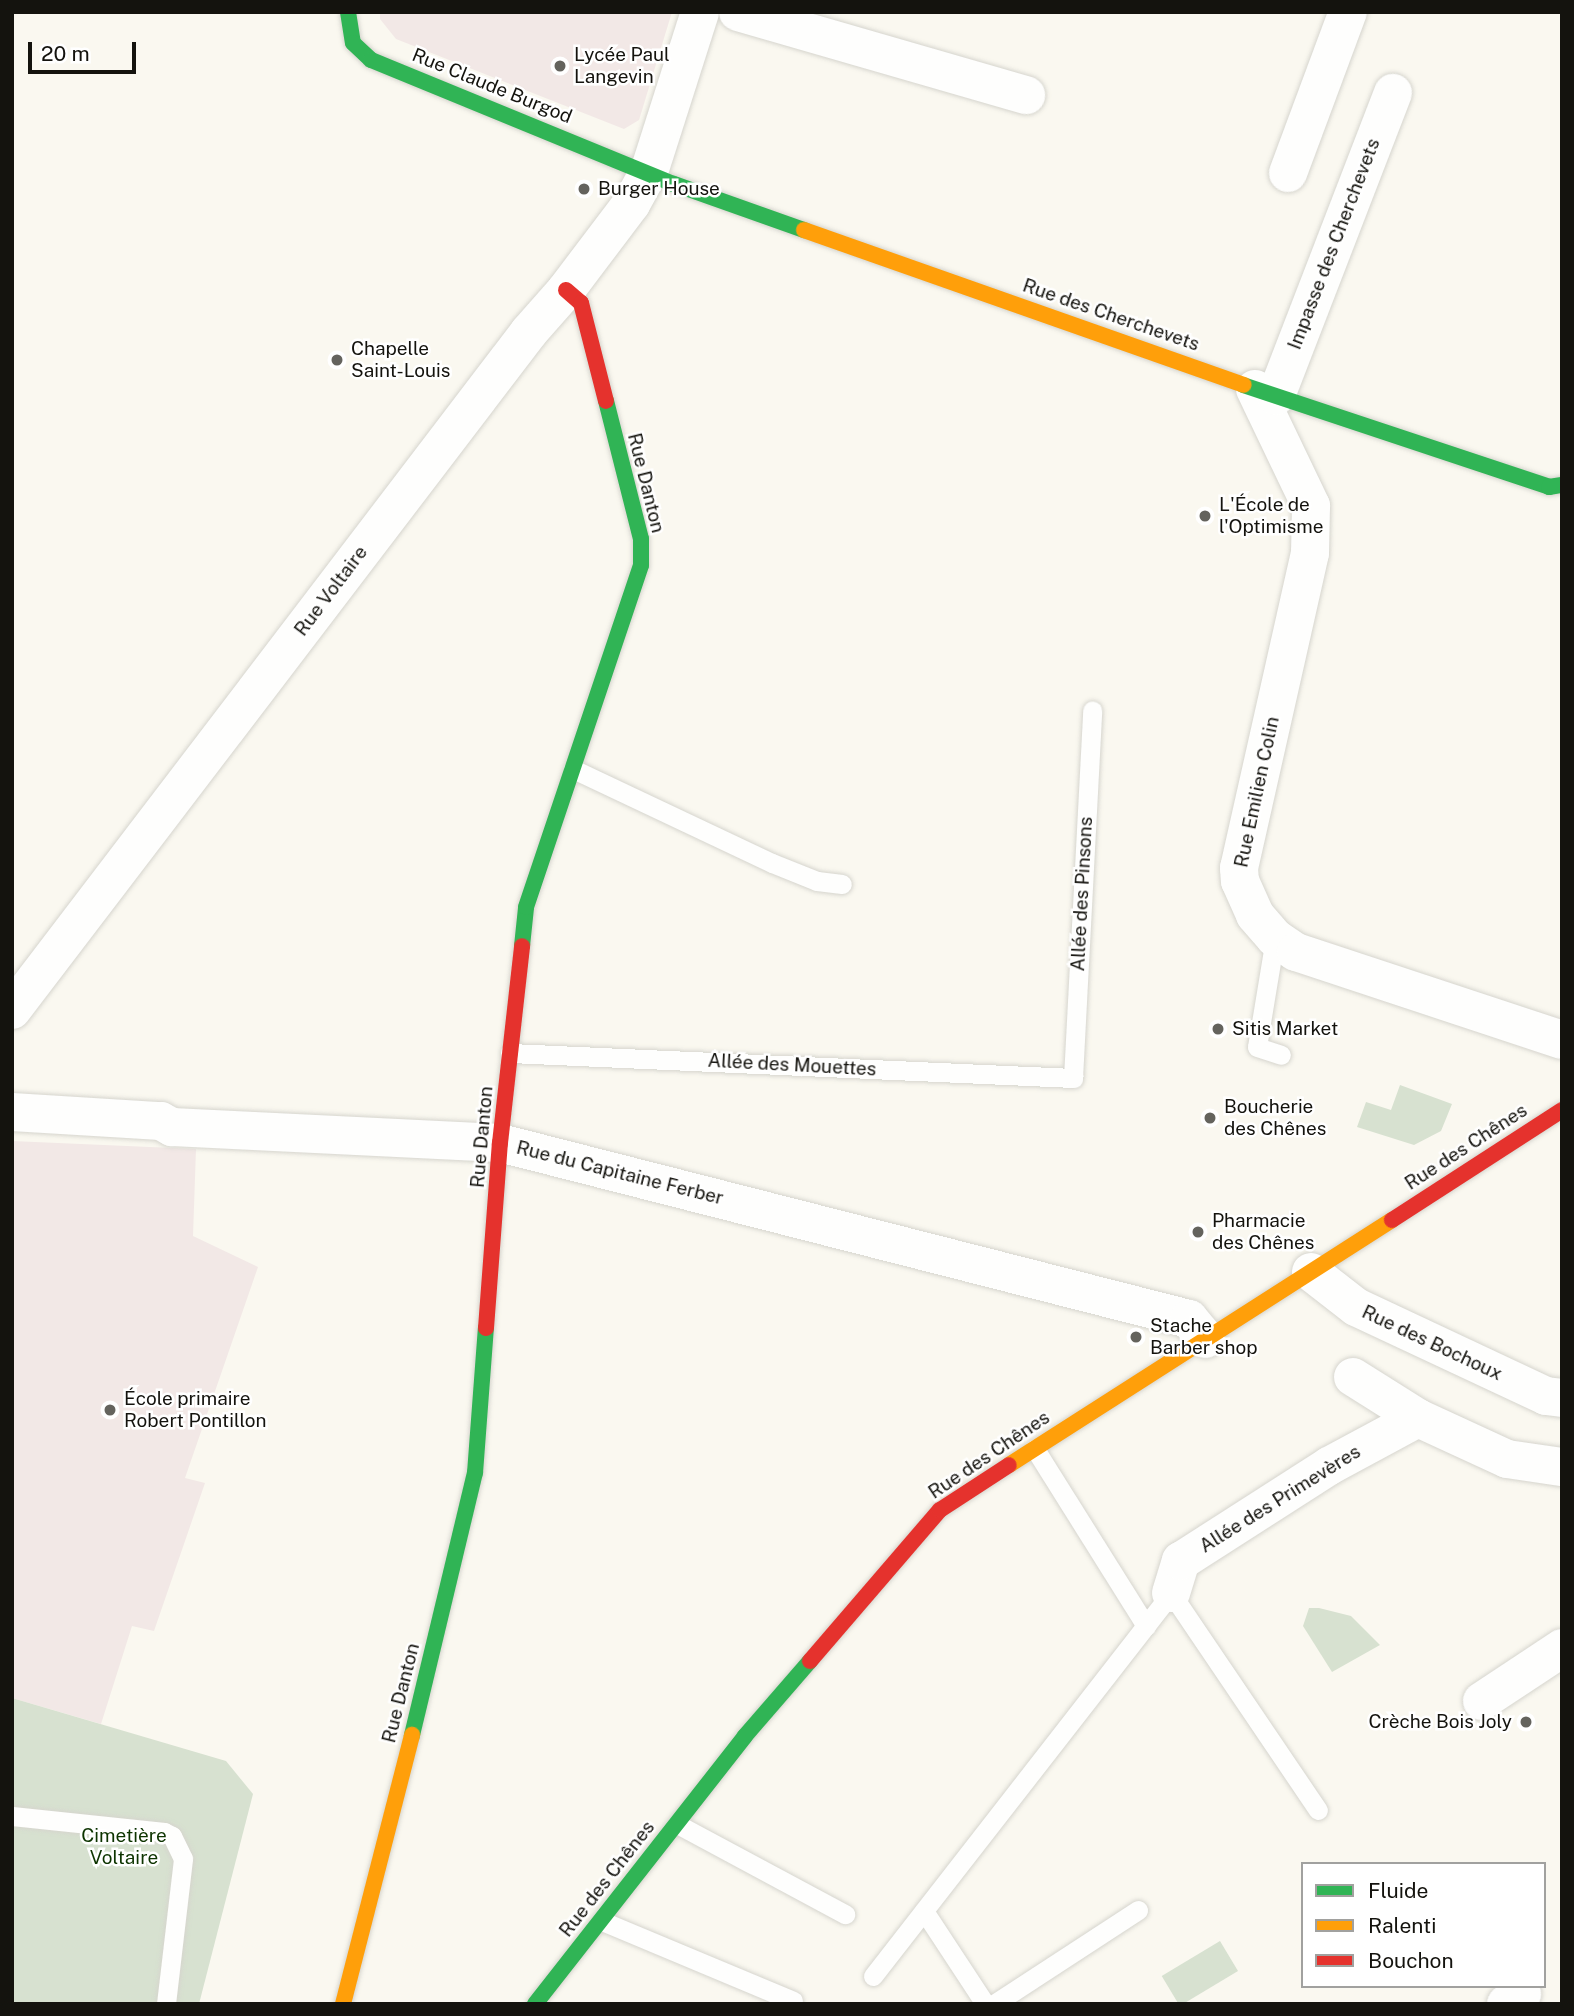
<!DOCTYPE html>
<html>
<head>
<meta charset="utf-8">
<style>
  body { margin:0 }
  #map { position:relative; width:1574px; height:2016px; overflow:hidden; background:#faf8f0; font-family:"Public Sans",sans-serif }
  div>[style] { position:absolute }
  .education>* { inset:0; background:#f2e8e6 }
  .green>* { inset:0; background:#d7e1d0; transform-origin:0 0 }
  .roads { filter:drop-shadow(0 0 2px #d6d5ce) drop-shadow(0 0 2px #d6d5ce) }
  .lane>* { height:19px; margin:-9.5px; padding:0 9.5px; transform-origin:9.5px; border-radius:9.5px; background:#fefefd }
  .street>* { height:38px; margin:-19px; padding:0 19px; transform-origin:19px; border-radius:19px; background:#fefefd }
  .fast>* { height:16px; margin:-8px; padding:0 8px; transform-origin:8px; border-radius:8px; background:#30b455 }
  .slow>* { height:16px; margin:-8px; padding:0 8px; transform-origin:8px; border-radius:8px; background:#ff9f0a }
  .jam>* { height:16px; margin:-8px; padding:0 8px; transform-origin:8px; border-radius:8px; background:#e5322d }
  .dots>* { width:19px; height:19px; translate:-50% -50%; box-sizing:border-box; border:4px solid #fff; border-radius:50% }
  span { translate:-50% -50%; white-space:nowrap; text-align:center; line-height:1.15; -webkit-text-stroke:5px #fff; paint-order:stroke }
  .poi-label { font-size:19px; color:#14130e }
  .left { translate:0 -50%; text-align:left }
  .right { translate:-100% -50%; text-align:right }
  .street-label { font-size:19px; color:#14130e }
  .park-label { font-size:19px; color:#0d3400 }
  .frame { position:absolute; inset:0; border:14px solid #14130e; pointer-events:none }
  .legend { position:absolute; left:1301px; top:1862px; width:245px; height:126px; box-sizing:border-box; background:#fff; border:2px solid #a1a19f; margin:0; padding:9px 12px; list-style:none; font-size:21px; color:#14130e }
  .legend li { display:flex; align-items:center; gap:14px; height:35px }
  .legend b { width:35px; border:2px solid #a1a19f }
  .scale { position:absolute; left:28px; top:42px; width:108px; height:32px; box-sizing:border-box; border:4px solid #14130e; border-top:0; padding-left:9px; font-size:21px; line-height:24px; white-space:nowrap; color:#14130e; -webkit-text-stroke:5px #fff; paint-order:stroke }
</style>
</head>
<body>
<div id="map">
  <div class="education">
    <i style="clip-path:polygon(380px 12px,672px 12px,639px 120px,624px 129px,396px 39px,380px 19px)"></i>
    <i style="clip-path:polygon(12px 1141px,196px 1149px,193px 1236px,258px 1267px,185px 1478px,205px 1483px,154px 1631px,132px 1626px,101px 1724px,12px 1698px)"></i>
  </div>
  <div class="green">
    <i style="clip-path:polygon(1400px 1085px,1452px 1104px,1441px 1131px,1414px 1145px,1357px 1127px,1366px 1102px,1391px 1110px)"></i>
    <i style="clip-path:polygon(1309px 1608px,1319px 1608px,1351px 1616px,1380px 1645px,1332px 1672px,1303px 1626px)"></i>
    <i style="clip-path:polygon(12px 1698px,226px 1761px,253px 1794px,199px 2004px,12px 2004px)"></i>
    <i style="left:1220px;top:1941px;width:35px;height:68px;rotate:59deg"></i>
  </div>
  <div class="roads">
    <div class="lane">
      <i style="left:573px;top:769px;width:220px;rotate:25.3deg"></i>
      <i style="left:772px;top:863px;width:48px;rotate:21.8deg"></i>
      <i style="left:817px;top:881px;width:25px;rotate:7deg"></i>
      <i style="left:1275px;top:938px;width:110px;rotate:99.4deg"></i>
      <i style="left:1257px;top:1047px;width:25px;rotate:18deg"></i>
      <i style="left:510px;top:1053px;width:564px;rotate:2.54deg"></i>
      <i style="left:1073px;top:1078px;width:368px;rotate:-87deg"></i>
      <i style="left:1035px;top:1449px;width:209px;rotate:57.9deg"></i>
      <i style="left:12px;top:1816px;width:153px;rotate:6deg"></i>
      <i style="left:164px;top:1832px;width:9px;rotate:27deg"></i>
      <i style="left:172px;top:1836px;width:25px;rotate:64deg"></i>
      <i style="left:183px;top:1859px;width:146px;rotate:96.7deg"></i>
      <i style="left:677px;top:1824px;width:191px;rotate:28.2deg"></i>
      <i style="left:924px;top:1911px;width:111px;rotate:56.7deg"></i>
      <i style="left:602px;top:1921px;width:207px;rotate:22.7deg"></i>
      <i style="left:873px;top:1976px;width:485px;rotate:-52.1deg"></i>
      <i style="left:1171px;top:1593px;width:262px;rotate:55.9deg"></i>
      <i style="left:994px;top:2004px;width:172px;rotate:-33.1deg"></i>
    </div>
    <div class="street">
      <i style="left:738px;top:12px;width:300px;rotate:16.1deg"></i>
      <i style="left:1288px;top:173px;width:172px;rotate:-69.6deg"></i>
      <i style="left:1255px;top:389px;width:130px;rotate:64.4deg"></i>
      <i style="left:1311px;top:506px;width:47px;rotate:91.2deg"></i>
      <i style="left:1310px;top:553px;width:323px;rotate:102.7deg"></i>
      <i style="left:1239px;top:868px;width:13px;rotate:86deg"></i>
      <i style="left:1240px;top:881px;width:37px;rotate:66deg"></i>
      <i style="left:1255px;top:915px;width:30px;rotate:49deg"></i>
      <i style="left:1275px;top:938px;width:25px;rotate:34deg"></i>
      <i style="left:1296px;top:952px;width:280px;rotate:18.3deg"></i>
      <i style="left:1276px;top:396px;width:325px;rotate:-68.9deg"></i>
      <i style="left:12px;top:1010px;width:853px;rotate:-52.67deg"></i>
      <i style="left:529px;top:332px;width:56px;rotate:-48.6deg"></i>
      <i style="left:566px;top:290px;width:108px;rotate:-52.9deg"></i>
      <i style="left:631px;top:204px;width:37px;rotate:-61deg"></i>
      <i style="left:649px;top:172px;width:168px;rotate:-72.3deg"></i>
      <i style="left:12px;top:1112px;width:149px;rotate:3.5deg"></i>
      <i style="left:161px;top:1121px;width:13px;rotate:29deg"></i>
      <i style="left:172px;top:1127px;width:328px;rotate:2.8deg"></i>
      <i style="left:500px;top:1143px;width:711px;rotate:14.33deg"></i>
      <i style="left:1189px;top:1319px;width:26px;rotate:50deg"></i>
      <i style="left:1311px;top:1272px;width:57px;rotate:37.9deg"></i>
      <i style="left:1356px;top:1307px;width:210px;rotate:25.1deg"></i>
      <i style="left:1546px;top:1396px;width:16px;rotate:7deg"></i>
      <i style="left:1353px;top:1377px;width:77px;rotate:32.2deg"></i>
      <i style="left:1418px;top:1418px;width:98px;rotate:24.7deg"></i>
      <i style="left:1507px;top:1459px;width:56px;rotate:8.3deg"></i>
      <i style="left:1171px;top:1593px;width:34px;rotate:-73deg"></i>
      <i style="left:1181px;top:1561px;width:176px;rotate:-32.7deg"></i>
      <i style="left:1329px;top:1466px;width:101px;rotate:-28.3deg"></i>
      <i style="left:1482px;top:1701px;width:96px;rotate:-33.5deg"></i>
      <i style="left:1506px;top:2004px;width:19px;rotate:-32deg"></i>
    </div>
    <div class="fast">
      <i style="left:348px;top:12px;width:31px;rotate:81deg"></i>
      <i style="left:353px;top:43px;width:25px;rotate:43deg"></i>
      <i style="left:371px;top:60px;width:327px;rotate:22.3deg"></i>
      <i style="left:674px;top:184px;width:138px;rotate:19.5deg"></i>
      <i style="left:1243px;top:385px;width:323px;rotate:18.4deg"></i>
      <i style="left:1549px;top:487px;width:13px;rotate:-9deg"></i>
      <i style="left:522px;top:946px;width:39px;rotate:-84deg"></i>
      <i style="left:526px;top:907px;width:361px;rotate:-71.4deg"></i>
      <i style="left:641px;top:565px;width:26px;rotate:-90deg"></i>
      <i style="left:641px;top:539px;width:142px;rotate:-104.2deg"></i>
      <i style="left:412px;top:1735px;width:269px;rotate:-76.5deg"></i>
      <i style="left:475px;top:1473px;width:145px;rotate:-85.7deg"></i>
      <i style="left:535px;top:2004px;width:340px;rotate:-51.9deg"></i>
      <i style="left:745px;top:1736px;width:99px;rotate:-49.1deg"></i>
    </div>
    <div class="slow">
      <i style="left:804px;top:230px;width:466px;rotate:19.4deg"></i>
      <i style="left:1009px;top:1465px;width:455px;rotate:-32.6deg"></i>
      <i style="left:343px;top:2004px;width:278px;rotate:-75.6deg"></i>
    </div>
    <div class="jam">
      <i style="left:566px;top:290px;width:20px;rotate:41deg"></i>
      <i style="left:581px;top:303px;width:101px;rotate:75.7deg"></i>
      <i style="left:1392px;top:1220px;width:202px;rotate:-32.9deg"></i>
      <i style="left:486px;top:1328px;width:186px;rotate:-85.7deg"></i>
      <i style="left:500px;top:1143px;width:198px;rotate:-83.6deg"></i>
      <i style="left:810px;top:1661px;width:199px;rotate:-49.3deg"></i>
      <i style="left:940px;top:1510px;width:82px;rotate:-33.1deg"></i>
    </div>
  </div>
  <div class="dots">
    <i style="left:560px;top:66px;background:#64635d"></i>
    <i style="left:584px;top:189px;background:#64635d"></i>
    <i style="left:337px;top:360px;background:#64635d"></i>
    <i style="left:1205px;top:516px;background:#64635d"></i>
    <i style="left:1218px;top:1029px;background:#64635d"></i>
    <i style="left:1210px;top:1118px;background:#64635d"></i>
    <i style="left:1198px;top:1232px;background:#64635d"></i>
    <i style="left:1136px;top:1337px;background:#64635d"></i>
    <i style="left:110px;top:1410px;background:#64635d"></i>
    <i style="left:1526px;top:1722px;background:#64635d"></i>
  </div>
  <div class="poi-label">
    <span class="left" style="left:574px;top:66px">Lycée Paul<br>Langevin</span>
    <span class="left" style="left:598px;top:189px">Burger House</span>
    <span class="left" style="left:351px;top:360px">Chapelle<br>Saint-Louis</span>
    <span class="left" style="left:1219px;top:516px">L'École de<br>l'Optimisme</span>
    <span class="left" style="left:1232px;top:1029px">Sitis Market</span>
    <span class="left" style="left:1224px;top:1118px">Boucherie<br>des Chênes</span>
    <span class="left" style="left:1212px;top:1232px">Pharmacie<br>des Chênes</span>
    <span class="left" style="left:1150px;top:1337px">Stache<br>Barber shop</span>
    <span class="left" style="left:124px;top:1410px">École primaire<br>Robert Pontillon</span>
    <span class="right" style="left:1512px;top:1722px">Crèche Bois Joly</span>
  </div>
  <div class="street-label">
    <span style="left:492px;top:86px;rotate:22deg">Rue Claude Burgod</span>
    <span style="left:1334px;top:244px;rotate:-69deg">Impasse des Cherchevets</span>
    <span style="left:1111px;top:315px;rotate:19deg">Rue des Cherchevets</span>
    <span style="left:646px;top:483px;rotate:76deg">Rue Danton</span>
    <span style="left:331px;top:591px;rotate:-53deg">Rue Voltaire</span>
    <span style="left:1257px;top:792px;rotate:-78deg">Rue Emilien Colin</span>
    <span style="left:1082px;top:894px;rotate:-87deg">Allée des Pinsons</span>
    <span style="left:792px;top:1065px;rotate:3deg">Allée des Mouettes</span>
    <span style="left:482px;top:1137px;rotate:-85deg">Rue Danton</span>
    <span style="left:1466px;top:1147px;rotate:-33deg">Rue des Chênes</span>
    <span style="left:620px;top:1173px;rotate:14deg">Rue du Capitaine Ferber</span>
    <span style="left:1432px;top:1343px;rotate:25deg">Rue des Bochoux</span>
    <span style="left:989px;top:1455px;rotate:-34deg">Rue des Chênes</span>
    <span style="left:1280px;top:1499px;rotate:-32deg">Allée des Primevères</span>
    <span style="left:401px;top:1693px;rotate:-76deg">Rue Danton</span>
    <span style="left:607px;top:1879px;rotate:-52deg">Rue des Chênes</span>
  </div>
  <div class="park-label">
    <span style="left:124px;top:1847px">Cimetière<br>Voltaire</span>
  </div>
  <div class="frame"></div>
  <ul class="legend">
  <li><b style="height:9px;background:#30b455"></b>Fluide</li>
  <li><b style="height:9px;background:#ff9f0a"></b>Ralenti</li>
  <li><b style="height:9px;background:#e5322d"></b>Bouchon</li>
  </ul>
  <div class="scale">20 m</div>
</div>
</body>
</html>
